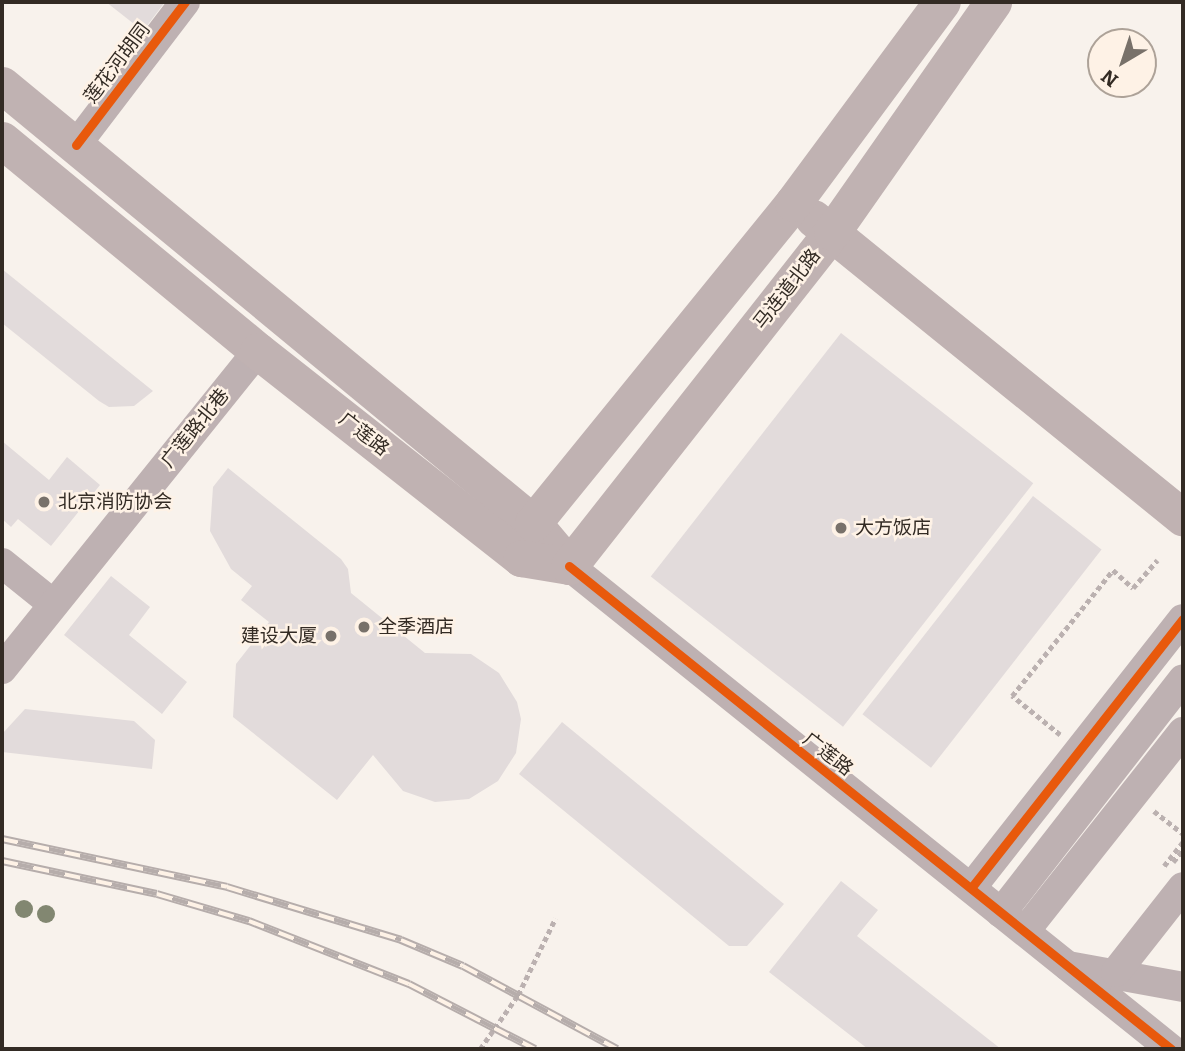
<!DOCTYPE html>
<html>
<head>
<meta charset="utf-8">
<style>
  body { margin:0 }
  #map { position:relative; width:1185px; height:1051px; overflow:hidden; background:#f8f2ec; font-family:Bitter,"Noto Sans SC",serif }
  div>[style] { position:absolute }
  .building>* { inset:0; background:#e2dbdb; transform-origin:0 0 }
  .path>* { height:4.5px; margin-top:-2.25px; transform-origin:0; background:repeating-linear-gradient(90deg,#bbb1b0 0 5px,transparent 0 8.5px) }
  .minor>* { height:30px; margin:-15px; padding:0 15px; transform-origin:15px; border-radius:15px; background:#beb1b2 }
  .major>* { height:37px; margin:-18.5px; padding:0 18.5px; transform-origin:18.5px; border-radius:18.5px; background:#c0b2b2 }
  .rail>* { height:8px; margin-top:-4px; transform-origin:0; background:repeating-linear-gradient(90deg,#fef2e6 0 16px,#b6adab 0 32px); box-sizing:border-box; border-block:2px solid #b6adab }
  .cycleway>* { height:9px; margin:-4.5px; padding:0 4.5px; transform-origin:4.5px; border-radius:4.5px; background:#e8590c }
  .trees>* { width:18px; height:18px; margin:-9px; border-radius:50%; background:#828771 }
  .dots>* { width:19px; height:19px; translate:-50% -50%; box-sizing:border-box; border:4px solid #fef2e6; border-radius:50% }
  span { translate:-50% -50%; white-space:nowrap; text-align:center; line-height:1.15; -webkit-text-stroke:5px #fef2e6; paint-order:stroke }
  .street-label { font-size:19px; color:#332b24 }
  .poi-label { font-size:19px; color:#332b24 }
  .left { translate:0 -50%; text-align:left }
  .right { translate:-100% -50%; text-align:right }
  .frame { position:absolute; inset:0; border:4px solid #332b24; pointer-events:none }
  .north { position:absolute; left:1087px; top:28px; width:70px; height:70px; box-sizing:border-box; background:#fef2e6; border:2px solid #ada298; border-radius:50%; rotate:219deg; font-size:19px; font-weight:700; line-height:28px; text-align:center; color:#332b24 }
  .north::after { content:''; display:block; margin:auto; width:24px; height:32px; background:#78716a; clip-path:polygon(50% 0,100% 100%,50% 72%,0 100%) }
</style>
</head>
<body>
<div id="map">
  <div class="building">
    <i style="clip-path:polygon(106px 2px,165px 2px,143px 31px)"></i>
    <i style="clip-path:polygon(2px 269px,153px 391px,134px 406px,109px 407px,99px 401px,2px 323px)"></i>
    <i style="left:841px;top:333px;width:244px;height:309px;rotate:38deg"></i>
    <i style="clip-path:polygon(2px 441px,49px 480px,67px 457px,100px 485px,51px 546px,18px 519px,11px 527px,2px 519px)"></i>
    <i style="clip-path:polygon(228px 468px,341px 559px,348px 569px,351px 593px,425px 653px,471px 654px,499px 673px,517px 702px,521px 719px,516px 753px,498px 781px,469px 799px,435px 802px,403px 791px,373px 755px,337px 800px,233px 717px,236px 664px,269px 622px,241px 600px,252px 586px,231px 569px,210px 531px,213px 487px)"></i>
    <i style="left:1033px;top:496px;width:87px;height:277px;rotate:38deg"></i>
    <i style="clip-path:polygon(111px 576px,150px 607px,129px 635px,187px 682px,162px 714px,64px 635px)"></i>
    <i style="clip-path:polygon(25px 709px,134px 721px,155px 740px,152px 769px,2px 752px,3px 733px)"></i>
    <i style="clip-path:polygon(562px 722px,784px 904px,747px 946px,729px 946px,519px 774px)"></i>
    <i style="clip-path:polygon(841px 881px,878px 910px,857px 936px,1001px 1049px,868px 1049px,769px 972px)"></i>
  </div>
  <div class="path">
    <i style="left:1060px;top:735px;width:62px;rotate:-140.9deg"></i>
    <i style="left:1012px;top:696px;width:161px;rotate:-51.3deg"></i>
    <i style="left:1113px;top:570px;width:27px;rotate:42deg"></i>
    <i style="left:1133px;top:588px;width:37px;rotate:-49deg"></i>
    <i style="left:1154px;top:811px;width:37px;rotate:38deg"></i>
    <i style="left:1173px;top:862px;width:16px;rotate:-50deg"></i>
    <i style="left:1164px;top:866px;width:31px;rotate:-52deg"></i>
    <i style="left:480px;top:1049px;width:66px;rotate:-54.9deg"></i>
    <i style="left:518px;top:995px;width:85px;rotate:-64deg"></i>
  </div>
  <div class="minor">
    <i style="left:76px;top:145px;width:180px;rotate:-52.7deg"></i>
    <i style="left:2px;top:563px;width:65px;rotate:38.8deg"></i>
    <i style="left:569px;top:566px;width:772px;rotate:38.74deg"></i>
    <i style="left:2px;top:669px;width:408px;rotate:-51.2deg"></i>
    <i style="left:971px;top:888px;width:342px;rotate:-51.8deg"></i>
    <i style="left:1001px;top:913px;width:296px;rotate:-52.1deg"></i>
    <i style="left:1025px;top:931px;width:254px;rotate:-51.6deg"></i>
    <i style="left:1068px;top:966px;width:117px;rotate:10.3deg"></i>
    <i style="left:1116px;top:972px;width:108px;rotate:-51.8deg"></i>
  </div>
  <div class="major">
    <i style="left:2px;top:85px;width:688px;rotate:39.52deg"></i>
    <i style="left:533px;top:523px;width:56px;rotate:50.1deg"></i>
    <i style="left:2px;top:140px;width:332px;rotate:39.5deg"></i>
    <i style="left:258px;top:351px;width:335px;rotate:38.2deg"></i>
    <i style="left:521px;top:558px;width:49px;rotate:9.5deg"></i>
    <i style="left:813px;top:218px;width:476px;rotate:39deg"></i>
    <i style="left:533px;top:523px;width:412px;rotate:-50.9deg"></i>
    <i style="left:793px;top:203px;width:250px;rotate:-53.5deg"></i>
    <i style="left:569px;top:566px;width:425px;rotate:-51.8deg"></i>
    <i style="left:832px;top:232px;width:281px;rotate:-55deg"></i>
  </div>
  <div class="rail">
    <i style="left:2px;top:839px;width:230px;rotate:12deg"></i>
    <i style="left:227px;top:887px;width:182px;rotate:16.9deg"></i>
    <i style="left:401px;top:940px;width:67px;rotate:22.8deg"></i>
    <i style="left:463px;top:966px;width:175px;rotate:28.3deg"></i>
    <i style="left:2px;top:861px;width:158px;rotate:12deg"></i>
    <i style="left:157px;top:894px;width:96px;rotate:16.4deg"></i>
    <i style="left:249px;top:921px;width:172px;rotate:21.5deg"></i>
    <i style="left:409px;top:984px;width:142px;rotate:27.3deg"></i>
  </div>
  <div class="cycleway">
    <i style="left:76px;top:145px;width:180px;rotate:-52.7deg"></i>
    <i style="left:569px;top:566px;width:772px;rotate:38.74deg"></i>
    <i style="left:971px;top:888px;width:342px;rotate:-51.8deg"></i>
  </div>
  <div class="trees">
    <i style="left:24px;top:909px"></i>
    <i style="left:46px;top:914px"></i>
  </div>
  <div class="dots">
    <i style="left:44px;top:502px;background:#78716a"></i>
    <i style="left:841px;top:528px;background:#78716a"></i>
    <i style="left:364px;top:627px;background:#78716a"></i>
    <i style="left:331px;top:636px;background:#78716a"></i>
  </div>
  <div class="street-label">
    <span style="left:117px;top:63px;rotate:-53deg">莲花河胡同</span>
    <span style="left:787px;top:289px;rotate:-52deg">马连道北路</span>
    <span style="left:195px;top:428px;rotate:-51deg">广莲路北巷</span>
    <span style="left:364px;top:434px;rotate:38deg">广莲路</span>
    <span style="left:828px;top:754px;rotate:38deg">广莲路</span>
  </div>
  <div class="poi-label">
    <span class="left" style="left:58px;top:502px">北京消防协会</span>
    <span class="left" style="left:855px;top:528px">大方饭店</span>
    <span class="left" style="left:378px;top:627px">全季酒店</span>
    <span class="right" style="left:317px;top:636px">建设大厦</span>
  </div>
  <div class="frame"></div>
  <div class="north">N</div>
</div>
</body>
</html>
